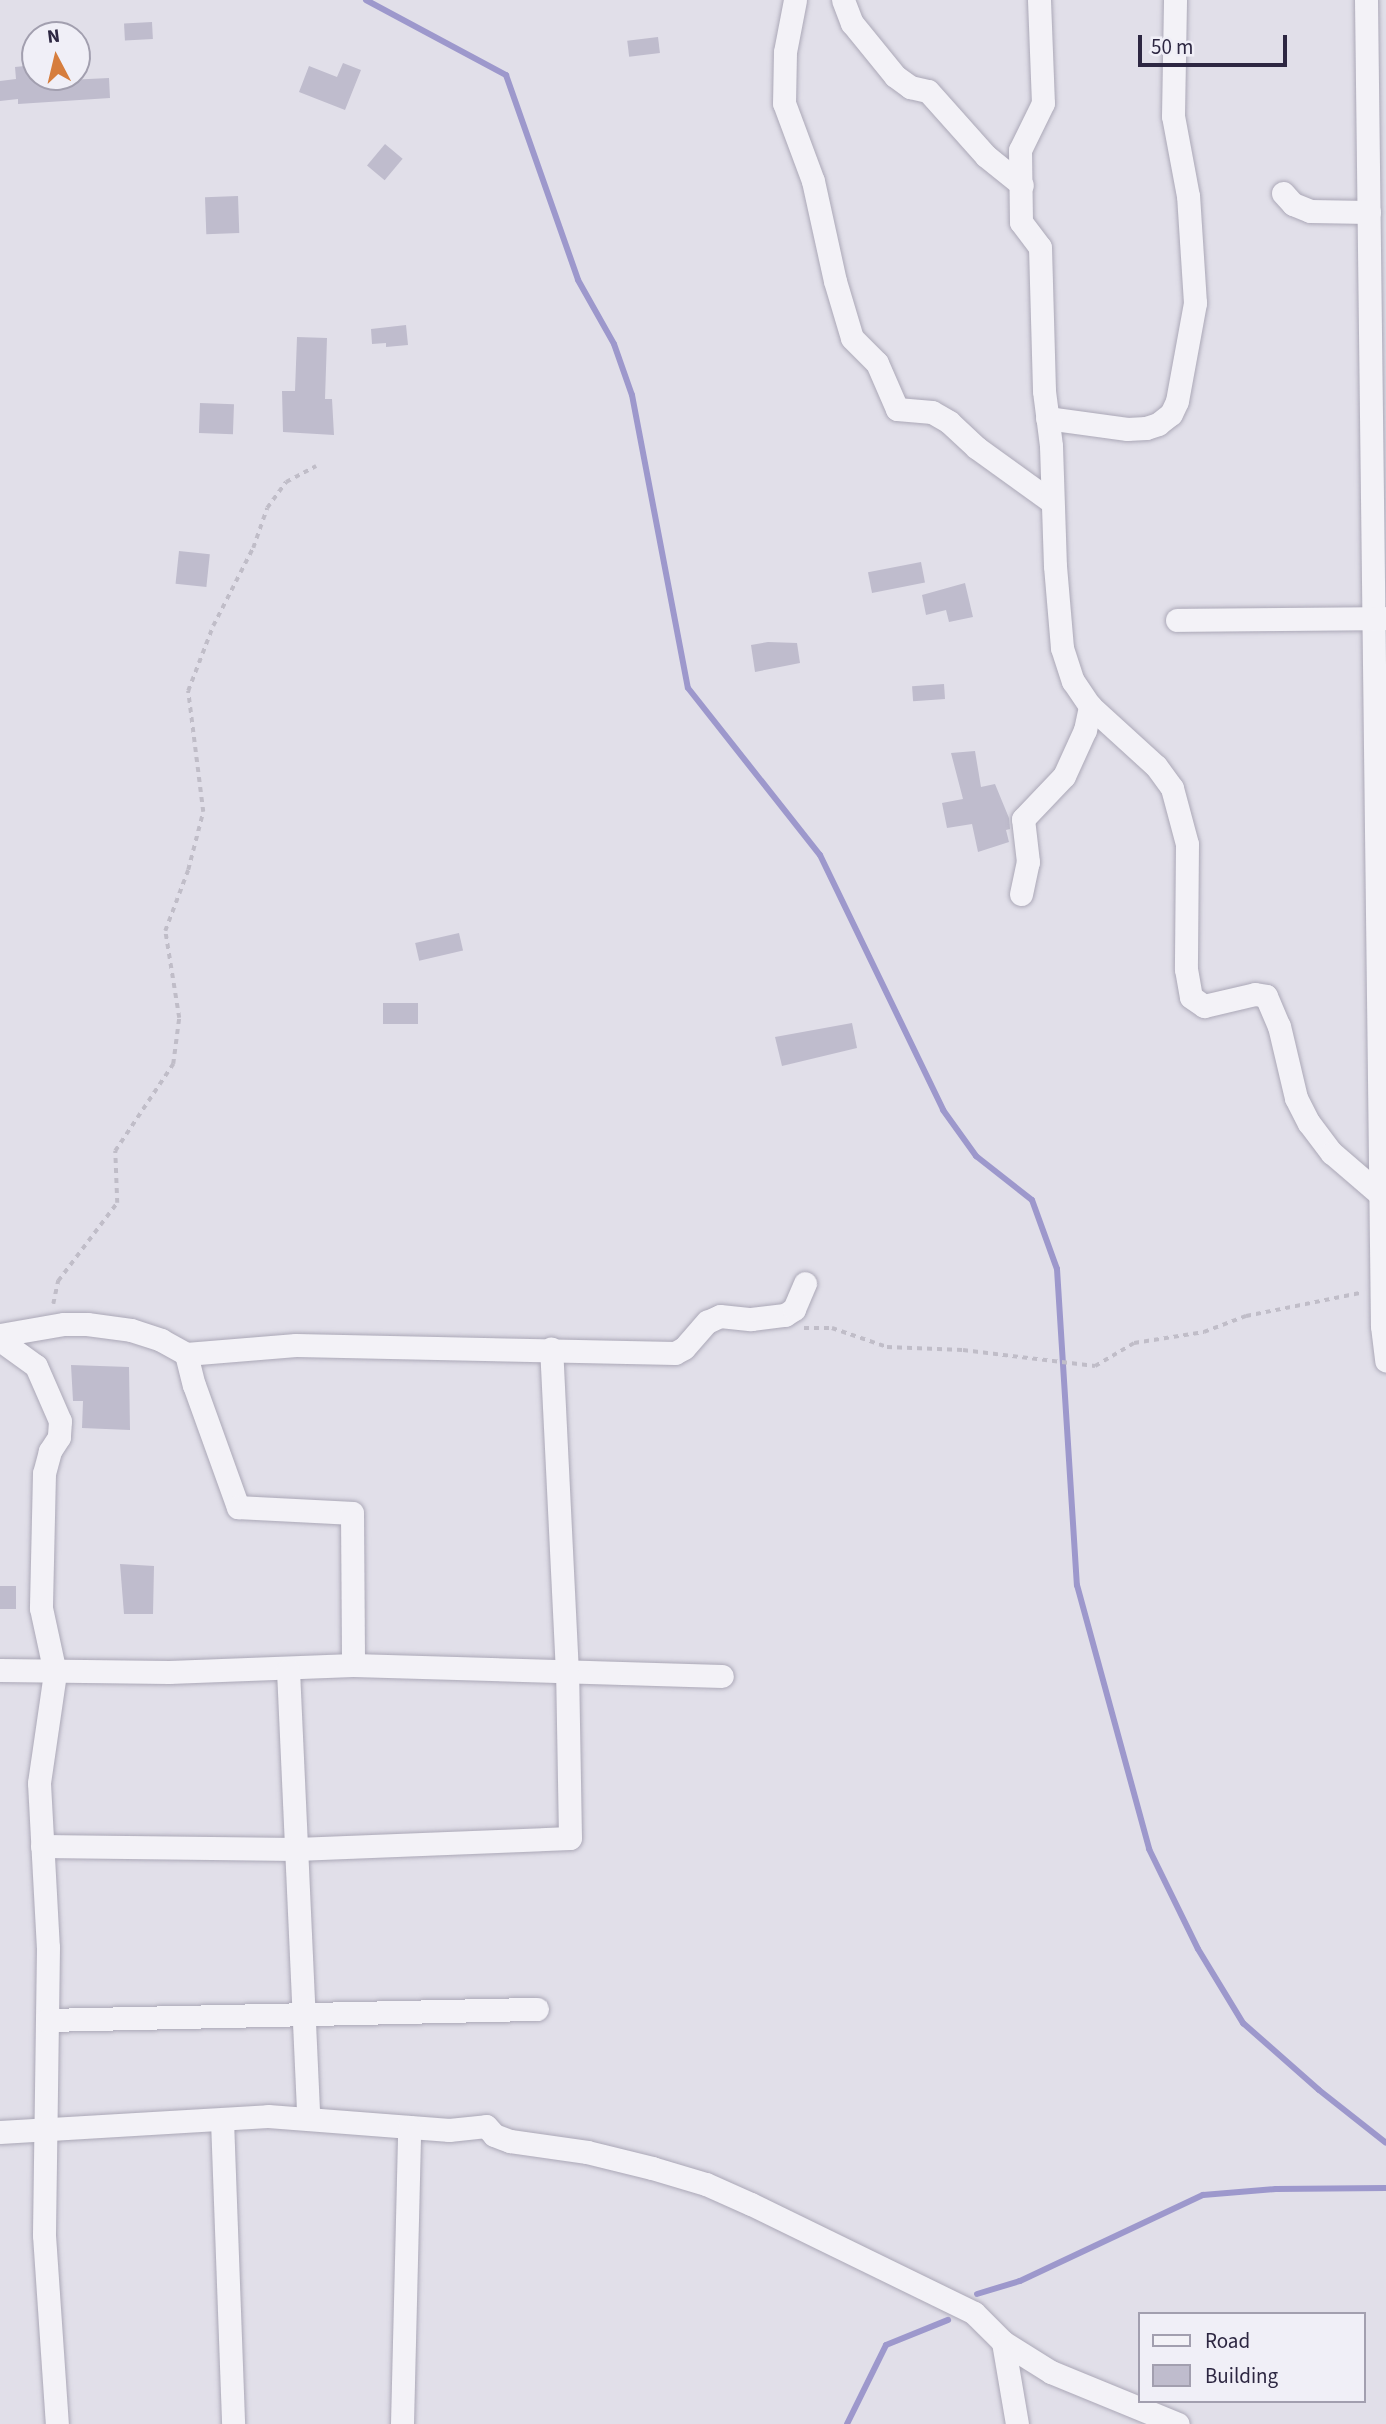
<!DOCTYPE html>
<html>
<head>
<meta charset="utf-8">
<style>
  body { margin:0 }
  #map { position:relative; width:1386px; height:2424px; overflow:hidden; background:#e1dfe9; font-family:"Source Sans 3",sans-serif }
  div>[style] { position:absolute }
  .stream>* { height:6px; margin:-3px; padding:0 3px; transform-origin:3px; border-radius:3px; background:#9d98cc }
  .building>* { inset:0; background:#bfbccd; transform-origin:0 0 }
  .path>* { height:3.5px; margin-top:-1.75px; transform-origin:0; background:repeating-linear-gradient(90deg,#c0bdc8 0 5px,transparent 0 10px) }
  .roads { filter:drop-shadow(0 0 2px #aba8b7) drop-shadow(0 0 2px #aba8b7) }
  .minor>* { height:23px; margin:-11.5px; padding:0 11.5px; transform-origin:11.5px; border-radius:11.5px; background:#f3f2f7 }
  span { translate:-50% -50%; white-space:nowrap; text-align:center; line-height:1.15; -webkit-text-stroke:5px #f0eff7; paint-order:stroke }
  .legend { position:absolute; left:1138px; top:2312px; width:228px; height:91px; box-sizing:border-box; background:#f0eff7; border:2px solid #a29faf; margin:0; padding:9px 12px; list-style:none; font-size:21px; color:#2d2742 }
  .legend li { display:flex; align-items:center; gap:14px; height:35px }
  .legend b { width:35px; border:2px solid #a29faf }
  .north { position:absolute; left:21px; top:21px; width:70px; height:70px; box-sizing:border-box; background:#f0eff7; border:2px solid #a29faf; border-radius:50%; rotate:353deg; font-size:19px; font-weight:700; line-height:28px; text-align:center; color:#2d2742 }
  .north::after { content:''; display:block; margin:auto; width:24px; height:32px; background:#d67d3d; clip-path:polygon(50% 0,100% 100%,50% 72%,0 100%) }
  .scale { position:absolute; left:1138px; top:35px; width:149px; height:32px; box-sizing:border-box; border:4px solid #2d2742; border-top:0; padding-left:9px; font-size:21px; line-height:24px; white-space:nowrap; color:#2d2742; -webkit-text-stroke:5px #f0eff7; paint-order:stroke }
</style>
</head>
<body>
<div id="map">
  <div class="stream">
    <i style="left:366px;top:0;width:159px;rotate:28.2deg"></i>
    <i style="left:506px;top:75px;width:217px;rotate:70.6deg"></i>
    <i style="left:578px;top:280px;width:73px;rotate:60.6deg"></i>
    <i style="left:614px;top:344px;width:54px;rotate:70.6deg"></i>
    <i style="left:632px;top:395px;width:298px;rotate:79.2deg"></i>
    <i style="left:688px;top:688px;width:213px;rotate:51.7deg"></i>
    <i style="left:820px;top:855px;width:283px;rotate:64.2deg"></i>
    <i style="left:943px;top:1110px;width:57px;rotate:54.3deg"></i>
    <i style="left:976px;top:1156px;width:71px;rotate:38.2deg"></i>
    <i style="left:1032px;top:1200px;width:73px;rotate:70.1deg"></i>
    <i style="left:1057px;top:1269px;width:317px;rotate:86.4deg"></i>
    <i style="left:1077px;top:1585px;width:274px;rotate:74.7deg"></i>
    <i style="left:1149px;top:1849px;width:111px;rotate:63.9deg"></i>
    <i style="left:1198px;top:1949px;width:87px;rotate:58.7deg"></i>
    <i style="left:1243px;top:2023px;width:101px;rotate:41.4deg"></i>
    <i style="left:1319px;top:2090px;width:85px;rotate:38.3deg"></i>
    <i style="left:977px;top:2294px;width:45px;rotate:-16.8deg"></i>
    <i style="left:1020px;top:2281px;width:202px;rotate:-25.2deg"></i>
    <i style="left:1203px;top:2195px;width:73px;rotate:-4.7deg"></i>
    <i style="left:1276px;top:2189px;width:110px;rotate:-0.5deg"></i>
    <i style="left:847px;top:2424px;width:88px;rotate:-63.7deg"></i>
    <i style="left:886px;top:2345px;width:67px;rotate:-22deg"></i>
  </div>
  <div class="building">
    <i style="left:152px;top:22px;width:17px;height:28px;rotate:87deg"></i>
    <i style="left:658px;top:37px;width:16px;height:31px;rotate:83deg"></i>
    <i style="clip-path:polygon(343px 63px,361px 70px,345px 110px,299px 92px,309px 66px,337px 77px)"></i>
    <i style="clip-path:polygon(35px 65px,35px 77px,46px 77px,47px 81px,109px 78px,110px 98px,18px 104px,18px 99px,0 101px,0 81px,16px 79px,15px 67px)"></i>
    <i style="left:385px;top:144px;width:23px;height:28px;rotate:40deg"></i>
    <i style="left:238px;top:196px;width:37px;height:33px;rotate:88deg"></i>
    <i style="clip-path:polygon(406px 325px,408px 345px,386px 347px,386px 343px,372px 344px,371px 329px)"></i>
    <i style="clip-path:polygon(297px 337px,327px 338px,325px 399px,332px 399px,334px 435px,283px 432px,282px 391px,295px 391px)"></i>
    <i style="left:200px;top:403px;width:34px;height:30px;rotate:2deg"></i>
    <i style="left:179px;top:551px;width:31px;height:33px;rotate:6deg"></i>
    <i style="left:921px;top:562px;width:21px;height:54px;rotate:79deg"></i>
    <i style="clip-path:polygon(965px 583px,973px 617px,949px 622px,946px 610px,926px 615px,922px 595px)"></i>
    <i style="clip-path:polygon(768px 642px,797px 643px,800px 663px,755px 672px,751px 645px)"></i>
    <i style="left:944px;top:684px;width:15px;height:32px;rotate:86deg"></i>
    <i style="clip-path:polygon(975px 751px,981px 787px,995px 784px,1009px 818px,1010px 829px,1006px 830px,1009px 842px,978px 852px,972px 824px,947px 828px,942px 803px,963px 799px,951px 753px)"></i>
    <i style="left:459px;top:933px;width:18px;height:45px;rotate:77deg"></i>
    <i style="left:418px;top:1003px;width:21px;height:35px;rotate:90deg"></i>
    <i style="clip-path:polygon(852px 1023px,857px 1048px,782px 1066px,775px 1037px)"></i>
    <i style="clip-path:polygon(71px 1365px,129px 1367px,130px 1430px,82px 1428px,83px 1401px,73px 1401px)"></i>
    <i style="clip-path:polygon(120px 1564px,154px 1566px,153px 1614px,124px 1614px)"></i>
    <i style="left:0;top:1586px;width:16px;height:23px"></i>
  </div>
  <div class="path">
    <i style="left:53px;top:1304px;width:24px;rotate:-78deg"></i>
    <i style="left:58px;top:1281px;width:98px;rotate:-52.9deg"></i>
    <i style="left:117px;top:1203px;width:52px;rotate:-92.2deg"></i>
    <i style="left:115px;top:1151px;width:105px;rotate:-56.3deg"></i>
    <i style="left:173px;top:1064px;width:46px;rotate:-82.6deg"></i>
    <i style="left:179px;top:1018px;width:88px;rotate:-99.1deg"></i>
    <i style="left:165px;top:931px;width:65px;rotate:-69.3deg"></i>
    <i style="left:188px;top:870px;width:60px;rotate:-75.5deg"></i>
    <i style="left:203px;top:812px;width:122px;rotate:-97.1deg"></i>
    <i style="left:188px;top:691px;width:70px;rotate:-69deg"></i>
    <i style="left:213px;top:626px;width:88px;rotate:-62.9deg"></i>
    <i style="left:253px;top:548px;width:42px;rotate:-70.7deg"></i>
    <i style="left:267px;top:508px;width:32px;rotate:-54deg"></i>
    <i style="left:286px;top:482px;width:34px;rotate:-28deg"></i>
    <i style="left:804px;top:1328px;width:28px"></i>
    <i style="left:832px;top:1328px;width:58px;rotate:19.1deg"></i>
    <i style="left:887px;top:1347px;width:76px;rotate:2.3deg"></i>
    <i style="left:963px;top:1350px;width:133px;rotate:6.9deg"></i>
    <i style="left:1095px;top:1366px;width:45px;rotate:-30.5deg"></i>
    <i style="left:1134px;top:1343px;width:71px;rotate:-8.9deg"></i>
    <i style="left:1204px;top:1332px;width:45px;rotate:-20.9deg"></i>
    <i style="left:1246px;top:1316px;width:116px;rotate:-11.4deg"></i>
  </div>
  <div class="roads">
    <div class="minor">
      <i style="left:795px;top:0;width:53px;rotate:100.9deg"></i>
      <i style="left:785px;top:52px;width:51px;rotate:91.1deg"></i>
      <i style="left:784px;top:103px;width:83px;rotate:69.6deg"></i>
      <i style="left:813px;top:181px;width:102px;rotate:77.6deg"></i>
      <i style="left:835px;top:281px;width:59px;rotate:73.4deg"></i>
      <i style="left:852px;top:338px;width:35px;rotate:45deg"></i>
      <i style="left:877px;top:363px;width:50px;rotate:66.5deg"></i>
      <i style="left:897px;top:409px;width:35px;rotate:5deg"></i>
      <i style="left:932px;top:412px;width:20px;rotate:30deg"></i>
      <i style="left:949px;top:422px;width:38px;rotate:43deg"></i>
      <i style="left:977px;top:448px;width:92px;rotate:35.8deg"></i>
      <i style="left:843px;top:0;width:25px;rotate:69deg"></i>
      <i style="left:852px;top:23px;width:68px;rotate:50.9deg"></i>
      <i style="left:895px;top:76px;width:19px;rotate:36deg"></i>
      <i style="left:910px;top:87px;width:18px;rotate:13deg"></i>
      <i style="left:928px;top:91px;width:87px;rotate:48.3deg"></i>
      <i style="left:986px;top:156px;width:46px;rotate:38.9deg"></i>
      <i style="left:1039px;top:0;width:103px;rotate:87.8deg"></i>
      <i style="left:1043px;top:103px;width:52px;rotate:116.1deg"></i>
      <i style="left:1020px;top:150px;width:72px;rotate:89.2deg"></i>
      <i style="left:1021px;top:222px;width:31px;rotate:53deg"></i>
      <i style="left:1040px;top:247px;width:144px;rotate:88.4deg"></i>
      <i style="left:1044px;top:391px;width:55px;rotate:82.7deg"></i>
      <i style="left:1051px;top:446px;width:120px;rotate:88.1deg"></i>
      <i style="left:1055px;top:566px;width:82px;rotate:85.1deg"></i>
      <i style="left:1062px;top:648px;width:35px;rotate:72deg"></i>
      <i style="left:1073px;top:681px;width:30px;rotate:56deg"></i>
      <i style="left:1090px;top:706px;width:89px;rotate:42.3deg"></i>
      <i style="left:1156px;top:766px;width:27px;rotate:54deg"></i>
      <i style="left:1172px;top:788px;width:58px;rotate:75deg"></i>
      <i style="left:1187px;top:844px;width:125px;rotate:90.5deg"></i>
      <i style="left:1186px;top:969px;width:28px;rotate:80deg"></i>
      <i style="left:1191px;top:997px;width:16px;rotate:35deg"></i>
      <i style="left:1204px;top:1006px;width:52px;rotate:-13.2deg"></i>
      <i style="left:1255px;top:994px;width:11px;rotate:10deg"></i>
      <i style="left:1266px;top:996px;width:33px;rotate:67deg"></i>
      <i style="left:1279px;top:1026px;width:74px;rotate:76.7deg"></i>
      <i style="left:1296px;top:1098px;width:28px;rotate:63deg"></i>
      <i style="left:1309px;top:1123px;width:38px;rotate:53deg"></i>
      <i style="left:1332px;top:1153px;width:66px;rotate:40.7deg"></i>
      <i style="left:1366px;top:0;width:1326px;rotate:89.31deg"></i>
      <i style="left:1382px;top:1326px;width:35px;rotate:83deg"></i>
      <i style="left:1283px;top:193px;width:15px;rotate:48deg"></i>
      <i style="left:1293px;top:204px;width:18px;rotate:22deg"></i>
      <i style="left:1310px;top:211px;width:59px;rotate:1deg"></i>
      <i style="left:1047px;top:418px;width:81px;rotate:7.8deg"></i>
      <i style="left:1127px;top:429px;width:19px;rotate:-3deg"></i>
      <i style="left:1146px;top:428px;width:13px;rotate:-18deg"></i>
      <i style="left:1158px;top:424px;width:16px;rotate:-38deg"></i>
      <i style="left:1171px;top:414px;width:14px;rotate:-65deg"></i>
      <i style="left:1177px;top:401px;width:100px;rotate:-79.6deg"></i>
      <i style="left:1195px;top:303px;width:107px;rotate:-93.7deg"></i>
      <i style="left:1188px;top:196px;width:81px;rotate:-100.6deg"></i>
      <i style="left:1173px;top:116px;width:116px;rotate:-89deg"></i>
      <i style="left:1177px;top:620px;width:209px;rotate:-0.5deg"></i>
      <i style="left:1021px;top:894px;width:33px;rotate:-78deg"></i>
      <i style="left:1028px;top:862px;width:43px;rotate:-96.6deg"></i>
      <i style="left:1023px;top:819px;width:59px;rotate:-46.4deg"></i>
      <i style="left:1064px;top:776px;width:51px;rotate:-65.5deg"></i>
      <i style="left:1085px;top:730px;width:25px;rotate:-78deg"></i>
      <i style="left:0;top:1335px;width:65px;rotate:-9.8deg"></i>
      <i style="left:64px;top:1324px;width:23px"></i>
      <i style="left:87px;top:1324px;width:44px;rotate:7.8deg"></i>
      <i style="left:131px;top:1330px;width:32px;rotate:18deg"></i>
      <i style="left:161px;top:1340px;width:29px;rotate:29deg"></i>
      <i style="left:186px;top:1354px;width:110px;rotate:-4.7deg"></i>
      <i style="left:296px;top:1345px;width:379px;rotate:1.2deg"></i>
      <i style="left:675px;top:1353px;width:10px;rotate:-29deg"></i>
      <i style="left:684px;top:1348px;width:35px;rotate:-49deg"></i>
      <i style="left:707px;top:1322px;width:14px;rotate:-25deg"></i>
      <i style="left:720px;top:1316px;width:31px;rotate:6deg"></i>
      <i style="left:751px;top:1319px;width:34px;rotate:-7deg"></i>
      <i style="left:785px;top:1315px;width:11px;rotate:-34deg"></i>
      <i style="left:794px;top:1309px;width:28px;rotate:-67deg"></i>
      <i style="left:0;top:1340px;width:44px;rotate:35.8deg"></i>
      <i style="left:36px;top:1366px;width:60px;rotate:66.4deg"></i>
      <i style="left:60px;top:1421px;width:16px;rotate:94deg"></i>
      <i style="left:59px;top:1437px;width:17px;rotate:123deg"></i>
      <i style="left:50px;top:1451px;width:23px;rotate:105deg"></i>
      <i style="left:44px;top:1473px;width:135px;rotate:91.3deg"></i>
      <i style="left:41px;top:1608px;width:66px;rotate:77.8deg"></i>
      <i style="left:55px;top:1673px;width:111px;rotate:98.3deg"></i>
      <i style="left:39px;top:1783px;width:164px;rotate:86.9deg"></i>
      <i style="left:48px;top:1947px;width:288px;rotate:90.8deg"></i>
      <i style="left:44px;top:2235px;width:189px;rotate:86.1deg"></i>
      <i style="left:186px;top:1354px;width:32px;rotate:76deg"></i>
      <i style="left:194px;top:1385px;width:130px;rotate:70.2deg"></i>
      <i style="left:238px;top:1507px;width:114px;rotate:3deg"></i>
      <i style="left:352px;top:1513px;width:152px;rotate:89.6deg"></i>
      <i style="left:0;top:1670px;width:169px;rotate:0.7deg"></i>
      <i style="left:169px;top:1672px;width:184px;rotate:-2.2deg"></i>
      <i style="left:353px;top:1665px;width:369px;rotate:1.7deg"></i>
      <i style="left:288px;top:1670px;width:449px;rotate:87.4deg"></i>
      <i style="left:42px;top:1846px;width:254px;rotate:0.7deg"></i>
      <i style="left:296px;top:1849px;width:274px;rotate:-2.3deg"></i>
      <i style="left:570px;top:1838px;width:165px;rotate:-91deg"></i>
      <i style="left:567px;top:1673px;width:325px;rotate:-92.8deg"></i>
      <i style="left:47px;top:2020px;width:490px;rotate:-1.3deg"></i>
      <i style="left:222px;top:2120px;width:304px;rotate:87.9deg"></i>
      <i style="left:0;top:2132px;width:268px;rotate:-3.4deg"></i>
      <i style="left:268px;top:2116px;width:182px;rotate:4.4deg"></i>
      <i style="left:449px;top:2130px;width:37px;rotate:-6deg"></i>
      <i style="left:486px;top:2126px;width:12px;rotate:48deg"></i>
      <i style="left:494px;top:2135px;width:17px;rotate:21deg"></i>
      <i style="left:510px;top:2141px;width:78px;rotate:8.1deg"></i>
      <i style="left:587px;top:2152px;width:67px;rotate:13.8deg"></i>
      <i style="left:652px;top:2168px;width:56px;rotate:16.5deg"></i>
      <i style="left:706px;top:2184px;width:49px;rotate:24deg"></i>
      <i style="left:751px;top:2204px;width:248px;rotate:26deg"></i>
      <i style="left:974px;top:2313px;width:41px;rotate:45deg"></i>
      <i style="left:1003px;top:2342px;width:83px;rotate:80.3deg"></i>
      <i style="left:1003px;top:2342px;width:57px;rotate:32deg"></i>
      <i style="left:1051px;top:2372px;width:137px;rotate:22.3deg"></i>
      <i style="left:402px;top:2424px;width:297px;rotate:-88.6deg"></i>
    </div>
  </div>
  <ul class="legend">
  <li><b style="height:9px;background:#f3f2f7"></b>Road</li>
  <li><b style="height:19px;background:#bfbccd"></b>Building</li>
  </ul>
  <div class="north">N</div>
  <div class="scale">50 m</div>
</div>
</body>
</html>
